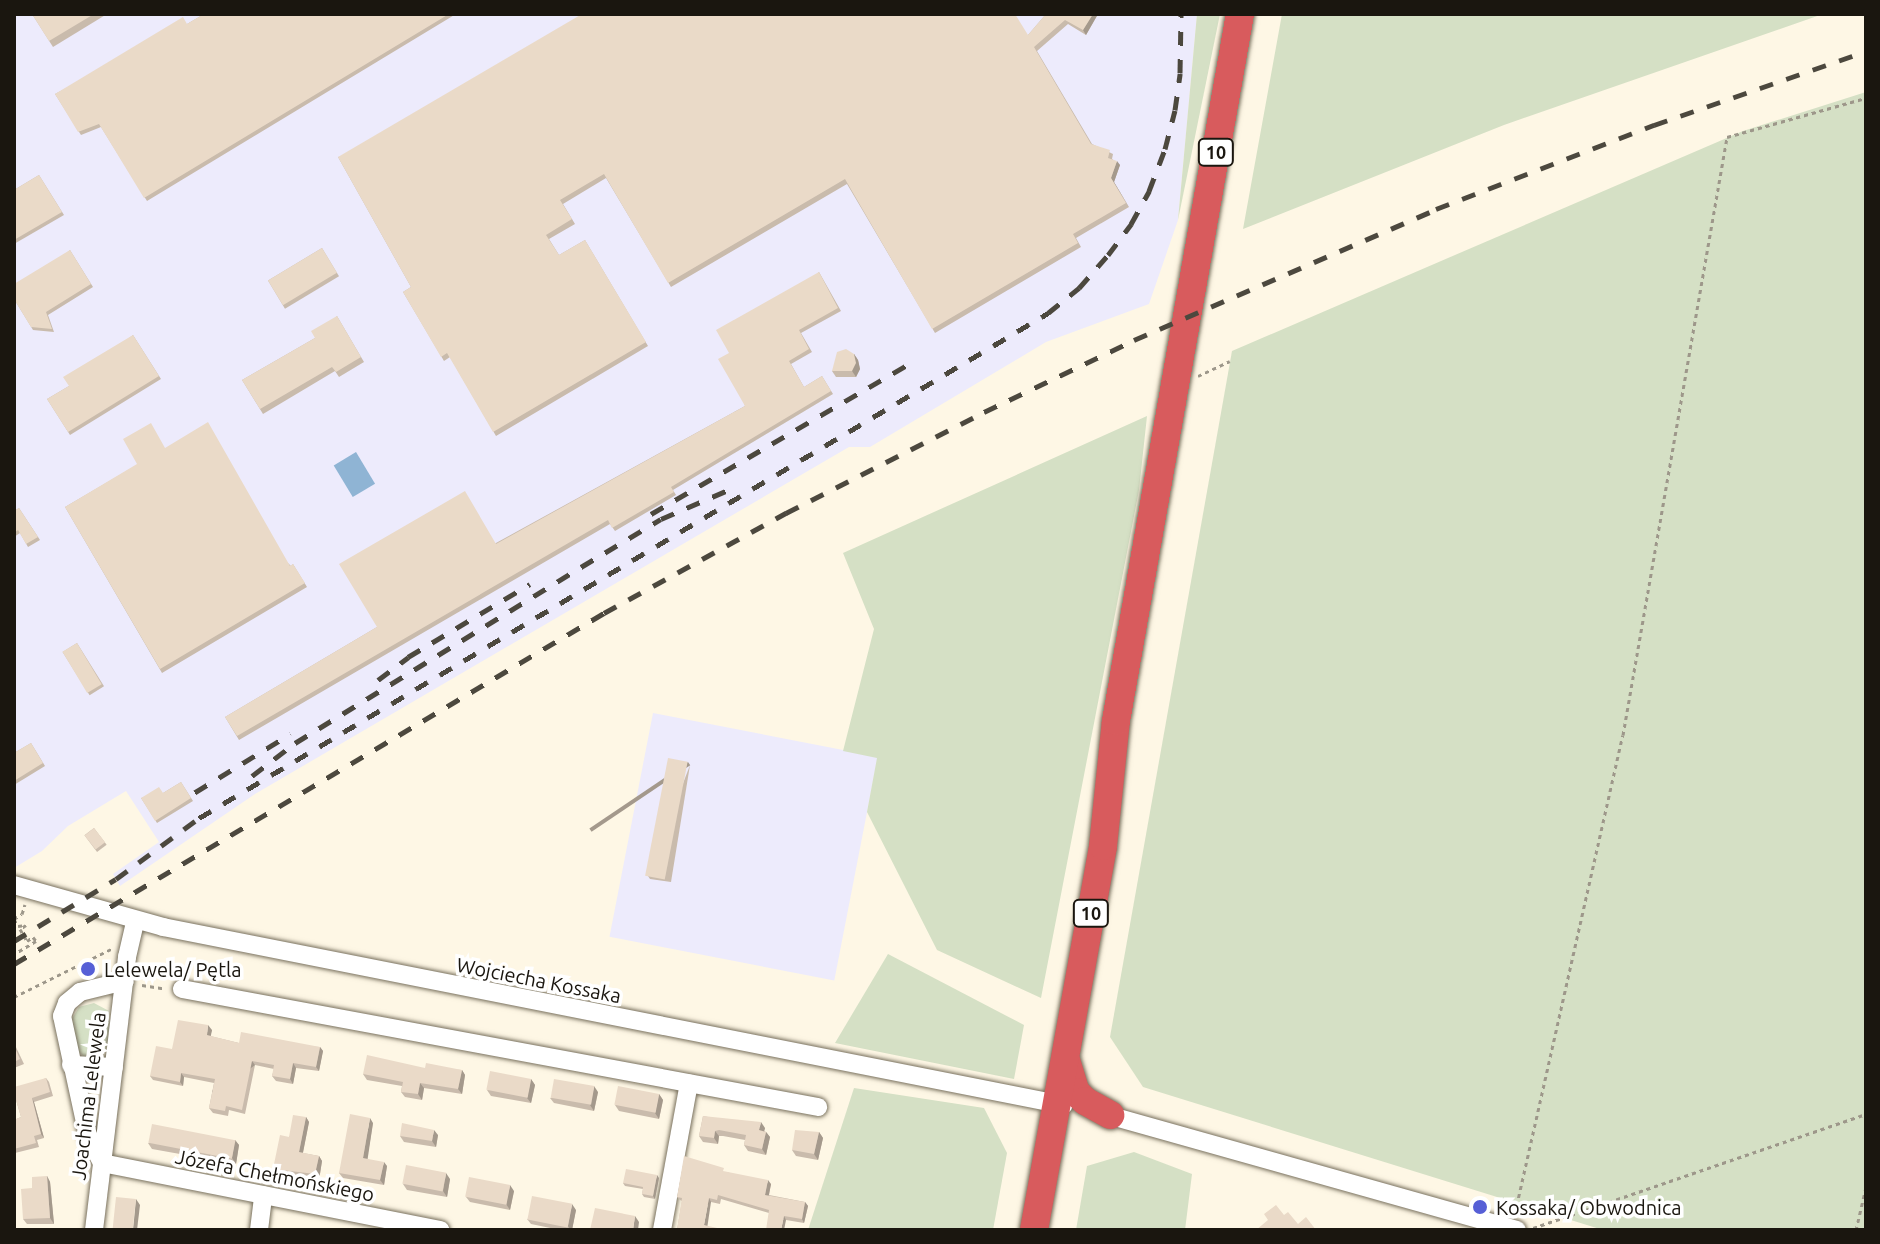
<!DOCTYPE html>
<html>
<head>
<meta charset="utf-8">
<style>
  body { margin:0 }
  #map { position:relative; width:1880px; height:1244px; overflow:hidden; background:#fef7e5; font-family:Ubuntu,sans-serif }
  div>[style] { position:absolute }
  .industrial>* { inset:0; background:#edebfc; transform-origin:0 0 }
  .green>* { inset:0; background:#d5e0c5 }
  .water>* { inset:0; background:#8fb4d4; transform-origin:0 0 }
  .path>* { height:3px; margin-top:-1.5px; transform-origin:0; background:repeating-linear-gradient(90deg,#9d978a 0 4px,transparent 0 8px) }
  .roads { filter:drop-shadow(0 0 2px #78705d) drop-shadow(0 0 2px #78705d) }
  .minor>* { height:18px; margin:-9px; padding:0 9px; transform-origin:9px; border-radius:9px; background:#fff }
  .highway>* { height:28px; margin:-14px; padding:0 14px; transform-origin:14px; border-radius:14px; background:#d85b5d }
  .rail>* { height:5px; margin-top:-2.5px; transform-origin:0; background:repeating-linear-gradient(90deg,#4c483e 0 14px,transparent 0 28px) }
  .wall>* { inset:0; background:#c9bbac; transform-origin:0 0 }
  .shaded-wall>* { inset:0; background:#a4998c; transform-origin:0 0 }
  .building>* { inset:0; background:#eadac8; transform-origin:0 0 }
  .dots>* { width:22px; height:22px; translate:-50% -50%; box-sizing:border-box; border:4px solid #fff; border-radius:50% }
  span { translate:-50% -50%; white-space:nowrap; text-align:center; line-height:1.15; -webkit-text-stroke:7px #fff; paint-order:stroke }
  .shield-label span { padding:2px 6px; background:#fff; border:2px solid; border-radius:6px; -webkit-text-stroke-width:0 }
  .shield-label { font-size:18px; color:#1a160f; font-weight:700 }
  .poi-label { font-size:20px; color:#1a160f }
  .left { translate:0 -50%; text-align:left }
  .street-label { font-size:20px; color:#1a160f }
  .frame { position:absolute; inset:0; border:16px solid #1a160f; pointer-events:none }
</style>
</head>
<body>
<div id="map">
  <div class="industrial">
    <i style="clip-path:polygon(14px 14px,1197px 14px,1178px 220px,1149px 304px,1046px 342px,870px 447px,849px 447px,255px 794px,120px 886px,113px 874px,159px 842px,126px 791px,68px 826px,42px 851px,14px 868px)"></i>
    <i style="left:653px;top:713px;width:229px;height:228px;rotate:11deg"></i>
  </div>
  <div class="green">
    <i style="clip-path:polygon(1197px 14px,1220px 14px,1178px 220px)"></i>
    <i style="clip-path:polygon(1282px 14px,1823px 14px,1504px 125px,1243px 229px)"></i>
    <i style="clip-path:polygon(1866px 92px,1866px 1230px,1603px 1230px,1143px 1087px,1110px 1037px,1232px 351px,1743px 131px)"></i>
    <i style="clip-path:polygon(1147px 416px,1139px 490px,1041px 998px,937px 950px,867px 812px,877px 758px,843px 751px,874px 629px,843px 553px)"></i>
    <i style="clip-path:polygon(888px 954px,1024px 1025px,1014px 1079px,835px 1043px)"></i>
    <i style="clip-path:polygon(94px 1003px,109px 1011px,110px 1040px,103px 1054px,87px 1059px,76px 1050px,72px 1019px,79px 1007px)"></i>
    <i style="clip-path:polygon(854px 1088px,984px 1108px,1007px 1153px,993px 1230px,808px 1230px)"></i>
    <i style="clip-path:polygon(1134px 1152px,1192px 1174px,1185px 1230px,1076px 1230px,1087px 1166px)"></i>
  </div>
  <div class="water">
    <i style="left:356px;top:452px;width:37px;height:26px;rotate:59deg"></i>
  </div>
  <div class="path">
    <i style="left:1198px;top:376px;width:35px;rotate:-25deg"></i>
    <i style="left:14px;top:919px;width:8px;rotate:60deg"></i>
    <i style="left:18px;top:926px;width:8px;rotate:-7deg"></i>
    <i style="left:26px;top:925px;width:7px;rotate:146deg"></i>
    <i style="left:20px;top:929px;width:14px;rotate:60deg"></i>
    <i style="left:27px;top:941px;width:7px;rotate:-34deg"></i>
    <i style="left:33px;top:937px;width:5px;rotate:53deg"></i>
    <i style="left:36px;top:941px;width:26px;rotate:149deg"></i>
    <i style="left:14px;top:919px;width:9px;rotate:-32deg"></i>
    <i style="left:22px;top:914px;width:10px;rotate:-73deg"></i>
    <i style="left:142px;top:985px;width:24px;rotate:9deg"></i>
    <i style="left:14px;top:997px;width:110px;rotate:-26.3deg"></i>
    <i style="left:1515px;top:1213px;width:490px;rotate:-77.3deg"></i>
    <i style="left:1623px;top:735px;width:607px;rotate:-80.13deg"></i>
    <i style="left:1727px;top:137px;width:144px;rotate:-15.7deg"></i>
    <i style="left:1533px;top:1228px;width:352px;rotate:-18.9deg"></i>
    <i style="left:1856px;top:1230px;width:44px;rotate:-76.9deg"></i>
  </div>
  <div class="roads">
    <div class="minor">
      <i style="left:14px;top:885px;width:155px;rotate:15.7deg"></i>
      <i style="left:163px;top:927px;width:918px;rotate:11.18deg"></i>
      <i style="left:182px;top:989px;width:647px;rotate:10.51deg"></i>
      <i style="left:71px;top:1065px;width:43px;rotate:2.7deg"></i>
      <i style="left:1101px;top:1113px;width:432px;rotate:15.7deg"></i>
      <i style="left:102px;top:1163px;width:345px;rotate:11.2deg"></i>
      <i style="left:102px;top:1163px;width:30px;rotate:-117deg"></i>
      <i style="left:88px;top:1136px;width:123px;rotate:-102.2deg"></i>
      <i style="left:62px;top:1016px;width:14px;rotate:-69deg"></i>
      <i style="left:67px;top:1003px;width:17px;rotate:-40deg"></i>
      <i style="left:80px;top:992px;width:46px;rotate:-13.7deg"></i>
      <i style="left:94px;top:1230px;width:275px;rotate:-83.1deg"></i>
      <i style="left:127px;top:957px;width:37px;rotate:-77deg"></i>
      <i style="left:259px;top:1230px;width:35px;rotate:-83deg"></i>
      <i style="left:662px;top:1230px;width:149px;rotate:-79.6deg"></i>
    </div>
    <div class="highway">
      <i style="left:1066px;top:1060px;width:34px;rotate:73deg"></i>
      <i style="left:1076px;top:1092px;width:13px;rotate:45deg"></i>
      <i style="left:1085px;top:1101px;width:29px;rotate:29deg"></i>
      <i style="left:1034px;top:1230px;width:390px;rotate:-79.8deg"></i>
      <i style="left:1103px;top:846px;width:126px;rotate:-84.1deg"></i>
      <i style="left:1116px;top:721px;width:718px;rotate:-80.05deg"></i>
    </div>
  </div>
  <div class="rail">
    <i style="left:651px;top:514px;width:300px;rotate:-30.2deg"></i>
    <i style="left:378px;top:680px;width:38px;rotate:-37deg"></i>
    <i style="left:408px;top:657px;width:142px;rotate:-30.9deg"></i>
    <i style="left:252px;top:776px;width:54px;rotate:-37.5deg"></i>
    <i style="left:295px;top:743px;width:336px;rotate:-31.6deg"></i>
    <i style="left:581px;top:567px;width:93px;rotate:-31deg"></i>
    <i style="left:661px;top:519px;width:81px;rotate:-23.4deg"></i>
    <i style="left:171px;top:807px;width:140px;rotate:-31.5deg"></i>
    <i style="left:14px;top:941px;width:119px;rotate:-31.3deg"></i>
    <i style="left:116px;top:879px;width:103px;rotate:-36.3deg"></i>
    <i style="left:199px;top:818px;width:988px;rotate:-30.74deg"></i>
    <i style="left:1048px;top:313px;width:40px;rotate:-39deg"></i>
    <i style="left:1079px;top:288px;width:44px;rotate:-48.7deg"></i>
    <i style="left:1108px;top:255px;width:39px;rotate:-53deg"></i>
    <i style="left:1131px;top:224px;width:38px;rotate:-61deg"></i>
    <i style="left:1149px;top:191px;width:45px;rotate:-69.1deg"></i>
    <i style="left:1165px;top:149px;width:40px;rotate:-75.6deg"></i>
    <i style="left:1175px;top:110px;width:37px;rotate:-82deg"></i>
    <i style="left:1180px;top:73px;width:59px;rotate:-89deg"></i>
    <i style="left:14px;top:964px;width:687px;rotate:-30.75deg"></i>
    <i style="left:604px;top:613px;width:208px;rotate:-28.8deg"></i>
    <i style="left:786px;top:513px;width:222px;rotate:-27deg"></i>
    <i style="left:984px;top:412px;width:166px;rotate:-25.6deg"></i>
    <i style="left:1134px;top:340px;width:329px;rotate:-23.4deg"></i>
    <i style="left:1436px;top:209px;width:234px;rotate:-21.1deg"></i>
    <i style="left:1654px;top:125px;width:225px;rotate:-19.2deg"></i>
  </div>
  <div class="wall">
    <i style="clip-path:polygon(32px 14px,107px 14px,53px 47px)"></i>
    <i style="clip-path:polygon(204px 14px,456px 14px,147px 201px,101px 127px,81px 135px,55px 94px,187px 24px)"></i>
    <i style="clip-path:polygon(1046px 14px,1098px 14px,1086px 35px,1068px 24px,1037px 51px,1092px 144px,1113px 154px,1112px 159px,1120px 165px,1114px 182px,1129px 207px,1076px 238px,1081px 247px,935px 333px,847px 184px,671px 287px,606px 178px,563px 204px,575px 224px,549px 239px,559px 255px,585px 240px,648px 346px,496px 436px,450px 357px,444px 361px,403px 292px,411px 287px,338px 157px,1028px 35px)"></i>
    <i style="clip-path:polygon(39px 175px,64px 215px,14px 244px,14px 190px)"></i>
    <i style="left:322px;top:248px;width:33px;height:63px;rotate:59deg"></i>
    <i style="clip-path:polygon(70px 250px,93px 287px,48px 315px,54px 332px,33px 330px,14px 299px)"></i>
    <i style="clip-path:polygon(819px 272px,841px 311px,801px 333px,812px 352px,791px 364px,804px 387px,822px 376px,833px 394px,673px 490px,676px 495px,615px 531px,610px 524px,239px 740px,225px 717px,377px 627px,496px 543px,745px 406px,729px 353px)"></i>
    <i style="clip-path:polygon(337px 316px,364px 362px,339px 377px,335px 371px,263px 414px,242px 380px,315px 338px)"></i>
    <i style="clip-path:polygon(133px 335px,161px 379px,70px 435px,47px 399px,69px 386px)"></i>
    <i style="clip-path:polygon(854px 354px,858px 360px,860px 369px,856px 377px,836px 377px,832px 371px)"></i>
    <i style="clip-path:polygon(166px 448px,291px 566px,293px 564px,307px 587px,162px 673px,65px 507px)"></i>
    <i style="clip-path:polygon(19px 508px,40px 540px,28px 547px,20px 533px,14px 537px,14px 511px)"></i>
    <i style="left:77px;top:643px;width:51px;height:17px;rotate:58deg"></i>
    <i style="clip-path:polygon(31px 743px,45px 766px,14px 785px,14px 753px)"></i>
    <i style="clip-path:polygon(690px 765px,671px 882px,650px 879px,648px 876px)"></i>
    <i style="clip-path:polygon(181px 782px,193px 801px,157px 823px,141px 798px,163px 793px)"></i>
    <i style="left:94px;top:828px;width:21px;height:12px;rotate:53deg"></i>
    <i style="clip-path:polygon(212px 1030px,210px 1036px,239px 1043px,320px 1047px,323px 1051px,319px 1071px,296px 1068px,293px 1084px,276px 1081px,272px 1076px,274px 1069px,255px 1065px,245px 1114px,229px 1110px,228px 1116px,213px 1113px,209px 1108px,214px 1083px,184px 1077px,183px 1086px,153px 1080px,150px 1076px,172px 1049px)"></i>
    <i style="clip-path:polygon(14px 1043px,24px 1064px,14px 1068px)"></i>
    <i style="clip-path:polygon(425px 1068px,462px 1070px,465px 1075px,462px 1094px,424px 1088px,422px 1100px,405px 1097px,401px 1092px,402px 1086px,367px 1080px,363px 1074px)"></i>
    <i style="clip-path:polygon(46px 1078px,49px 1082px,53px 1096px,34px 1102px,44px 1138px,37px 1140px,39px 1147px,15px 1153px,16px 1164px,14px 1164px,14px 1120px,21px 1117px,14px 1093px)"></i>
    <i style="clip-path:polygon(531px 1079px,535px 1085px,531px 1103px,491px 1096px,487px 1090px)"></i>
    <i style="clip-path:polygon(598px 1092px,594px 1111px,554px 1103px,550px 1098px)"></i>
    <i style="clip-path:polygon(659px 1094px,663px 1100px,659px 1119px,619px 1111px,615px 1105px)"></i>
    <i style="clip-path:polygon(703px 1116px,765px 1128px,764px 1131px,766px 1132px,770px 1137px,766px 1155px,748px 1151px,744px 1145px,745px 1140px,723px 1136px,719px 1136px,718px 1144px,703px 1142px,699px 1136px)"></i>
    <i style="clip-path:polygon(306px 1117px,309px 1122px,303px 1153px,319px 1156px,322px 1161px,319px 1180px,276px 1175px,273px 1169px,289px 1137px)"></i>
    <i style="clip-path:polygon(373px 1123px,367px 1159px,387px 1166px,384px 1185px,343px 1178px,339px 1173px)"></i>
    <i style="clip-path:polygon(819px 1132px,823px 1138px,818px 1160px,796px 1156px,792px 1150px)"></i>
    <i style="clip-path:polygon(438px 1135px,436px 1147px,404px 1142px,400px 1136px)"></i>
    <i style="clip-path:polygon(235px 1140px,239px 1145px,236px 1164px,152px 1149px,148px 1143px)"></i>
    <i style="clip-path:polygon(726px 1172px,771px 1184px,769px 1195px,805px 1202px,808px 1206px,804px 1223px,786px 1220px,769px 1213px,721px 1199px,720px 1204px,711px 1202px,677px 1230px,682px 1201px,680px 1200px,677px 1197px)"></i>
    <i style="clip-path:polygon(47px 1176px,50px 1182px,54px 1224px,27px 1224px,23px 1219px,32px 1188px)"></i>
    <i style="clip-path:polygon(659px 1178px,655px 1199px,644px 1197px,642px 1194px,643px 1189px,625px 1186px,623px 1183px)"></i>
    <i style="clip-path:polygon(450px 1179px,447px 1197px,407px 1190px,403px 1184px)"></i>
    <i style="clip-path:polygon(514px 1191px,510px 1210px,470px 1202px,466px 1197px)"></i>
    <i style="clip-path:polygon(576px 1210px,572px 1230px,560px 1230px,531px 1224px,527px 1219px)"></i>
  </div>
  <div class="shaded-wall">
    <i style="clip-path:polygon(1093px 14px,1098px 14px,1086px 35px,1083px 30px)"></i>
    <i style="clip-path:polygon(1117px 161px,1120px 165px,1114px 182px,1129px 207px,1111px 178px)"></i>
    <i style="clip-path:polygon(854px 354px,858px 360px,860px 369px,856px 377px,852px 371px)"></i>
    <i style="left:688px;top:762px;width:4px;height:119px;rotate:56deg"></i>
    <i style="clip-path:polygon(208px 1025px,212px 1030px,210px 1040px,207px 1035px)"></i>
    <i style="clip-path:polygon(320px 1047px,323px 1051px,319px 1071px,316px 1067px)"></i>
    <i style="left:252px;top:1061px;width:5px;height:50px;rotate:53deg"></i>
    <i style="clip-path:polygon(293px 1063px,296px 1068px,293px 1084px,290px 1079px)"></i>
    <i style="clip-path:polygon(462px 1070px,465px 1075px,462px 1094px,458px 1089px)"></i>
    <i style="clip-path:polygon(181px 1073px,184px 1077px,183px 1086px,180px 1082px)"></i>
    <i style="clip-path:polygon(531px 1079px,535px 1085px,531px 1103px,527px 1098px)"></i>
    <i style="clip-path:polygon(420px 1083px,424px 1088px,422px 1100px,418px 1094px)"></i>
    <i style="clip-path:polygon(594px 1086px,598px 1092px,594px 1111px,590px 1105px)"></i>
    <i style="clip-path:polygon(659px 1094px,663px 1100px,659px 1119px,655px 1113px)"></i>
    <i style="clip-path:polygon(32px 1098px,34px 1102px,44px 1138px,41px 1134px)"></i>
    <i style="clip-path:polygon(306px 1117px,309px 1122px,302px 1157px,299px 1152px)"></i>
    <i style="clip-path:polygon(370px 1118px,373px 1123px,367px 1163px,363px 1158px)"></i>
    <i style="clip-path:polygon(761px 1122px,765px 1128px,763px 1136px,759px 1130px)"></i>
    <i style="clip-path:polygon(434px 1130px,438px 1135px,436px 1147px,432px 1141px)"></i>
    <i style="clip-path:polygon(715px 1131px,719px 1136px,718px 1144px,714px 1138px)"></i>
    <i style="clip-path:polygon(766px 1132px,770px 1137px,766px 1155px,762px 1149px)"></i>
    <i style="clip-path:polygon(819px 1132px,823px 1138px,818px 1160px,814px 1154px)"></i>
    <i style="clip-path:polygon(235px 1140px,239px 1145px,236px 1164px,232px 1158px)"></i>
    <i style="clip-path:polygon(319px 1156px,322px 1161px,319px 1180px,315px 1174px)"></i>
    <i style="clip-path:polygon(384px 1162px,387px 1166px,384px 1185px,380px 1180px)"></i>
    <i style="clip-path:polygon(446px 1173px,450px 1179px,447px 1197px,443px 1191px)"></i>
    <i style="clip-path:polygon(657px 1175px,659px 1178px,655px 1199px,653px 1196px)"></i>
    <i style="clip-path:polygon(47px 1176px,50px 1182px,54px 1224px,50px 1218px)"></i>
    <i style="clip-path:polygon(768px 1180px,771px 1184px,768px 1199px,765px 1195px)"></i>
    <i style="clip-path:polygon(510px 1185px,514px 1191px,510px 1210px,506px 1204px)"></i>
    <i style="clip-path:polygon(709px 1198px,711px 1202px,707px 1229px,704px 1225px)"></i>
    <i style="clip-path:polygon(136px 1199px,140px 1205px,137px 1230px,133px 1230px)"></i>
    <i style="clip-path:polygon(805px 1202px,808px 1206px,804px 1223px,802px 1219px)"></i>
    <i style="clip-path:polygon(572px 1204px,576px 1210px,572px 1230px,570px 1230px,568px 1226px)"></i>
    <i style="clip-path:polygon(635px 1216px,639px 1222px,638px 1230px,633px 1230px)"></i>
    <i style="clip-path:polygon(784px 1216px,786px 1220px,784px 1230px,781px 1230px)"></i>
  </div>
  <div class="building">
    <i style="clip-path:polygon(32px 14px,94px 14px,49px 41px)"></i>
    <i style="clip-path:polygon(204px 14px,449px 14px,144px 198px,99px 124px,78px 132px,55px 94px,183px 17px,187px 24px)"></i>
    <i style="clip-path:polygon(582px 14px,1015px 14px,1028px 35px,1046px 14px,1093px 14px,1083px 30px,1065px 20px,1034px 47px,1091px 144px,1110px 150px,1108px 158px,1117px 161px,1111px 178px,1126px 203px,1073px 234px,1078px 243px,932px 329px,845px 179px,668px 283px,604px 174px,560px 200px,572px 219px,546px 235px,559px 255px,585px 240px,646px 342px,493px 432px,447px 353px,441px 357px,403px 292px,411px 287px,338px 157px)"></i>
    <i style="clip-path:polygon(39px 175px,62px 212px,14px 240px,14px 190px)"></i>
    <i style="left:322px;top:248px;width:29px;height:63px;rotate:59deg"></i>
    <i style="clip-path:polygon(70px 250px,91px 284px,46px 312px,52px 329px,31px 327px,14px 299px,14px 284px)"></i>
    <i style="clip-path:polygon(819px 272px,838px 308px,799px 330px,809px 349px,789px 361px,804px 387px,822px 376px,831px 391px,671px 487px,674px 492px,612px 528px,608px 520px,237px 736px,225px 717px,377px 627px,339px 564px,465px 491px,496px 544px,745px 406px,718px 359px,729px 353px,716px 330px)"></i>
    <i style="clip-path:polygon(337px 316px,361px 357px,336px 372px,332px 367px,260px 409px,242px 380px,315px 338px,311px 331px)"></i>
    <i style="clip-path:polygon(133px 335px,159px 376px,68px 432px,47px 399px,69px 386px,63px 377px)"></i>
    <i style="clip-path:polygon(846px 349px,854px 354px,856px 363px,852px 371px,832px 371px,837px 352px)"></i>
    <i style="clip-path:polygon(208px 422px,290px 566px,293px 564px,305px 583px,160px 669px,65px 507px,137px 464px,123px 439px,151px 423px,165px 448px)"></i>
    <i style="clip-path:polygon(19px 508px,38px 537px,26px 544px,18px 530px,14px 533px,14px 511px)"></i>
    <i style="left:77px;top:643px;width:48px;height:17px;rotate:59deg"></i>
    <i style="clip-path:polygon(31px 743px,43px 763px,14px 781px,14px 753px)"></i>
    <i style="left:668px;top:758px;width:20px;height:120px;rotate:11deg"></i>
    <i style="clip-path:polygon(181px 782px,191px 798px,155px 821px,141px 798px,159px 787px,163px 793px)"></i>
    <i style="left:94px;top:828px;width:18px;height:12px;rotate:52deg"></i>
    <i style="clip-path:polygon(178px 1020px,208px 1025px,207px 1035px,239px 1043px,241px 1032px,320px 1047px,316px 1067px,293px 1063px,290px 1079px,272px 1076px,274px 1065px,252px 1061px,242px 1110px,226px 1106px,225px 1111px,209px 1108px,215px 1079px,181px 1073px,180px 1082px,150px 1076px,156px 1046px,172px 1049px)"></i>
    <i style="clip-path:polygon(14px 1046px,20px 1059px,14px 1062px)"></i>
    <i style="clip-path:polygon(367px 1055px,425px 1068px,426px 1063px,462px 1070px,458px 1089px,420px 1083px,418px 1094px,401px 1092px,403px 1082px,363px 1074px)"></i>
    <i style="left:490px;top:1071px;width:42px;height:19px;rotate:11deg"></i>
    <i style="clip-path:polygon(46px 1078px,50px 1092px,32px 1098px,41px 1134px,34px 1136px,36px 1143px,14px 1149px,14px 1120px,21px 1117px,14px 1093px,14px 1087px)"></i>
    <i style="left:554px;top:1079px;width:41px;height:19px;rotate:10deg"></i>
    <i style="left:618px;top:1086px;width:42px;height:19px;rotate:11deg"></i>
    <i style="clip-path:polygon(350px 1114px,370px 1118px,363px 1158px,384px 1162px,380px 1180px,339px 1173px)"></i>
    <i style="clip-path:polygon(293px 1115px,306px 1117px,299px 1152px,319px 1156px,315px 1174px,273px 1169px,280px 1135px,289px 1137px)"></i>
    <i style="clip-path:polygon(703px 1116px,761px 1122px,759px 1130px,766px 1132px,762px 1149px,744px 1145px,746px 1135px,719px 1130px,715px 1131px,714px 1138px,699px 1136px)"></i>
    <i style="clip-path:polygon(402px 1123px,434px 1130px,432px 1141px,400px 1136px)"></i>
    <i style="left:152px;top:1124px;width:85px;height:19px;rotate:11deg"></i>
    <i style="clip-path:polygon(795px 1130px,819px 1132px,814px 1154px,792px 1150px)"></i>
    <i style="clip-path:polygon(684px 1156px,724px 1168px,723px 1171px,768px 1180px,765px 1195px,805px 1202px,802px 1219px,784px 1216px,781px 1230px,766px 1230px,769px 1210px,718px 1195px,717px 1200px,709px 1198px,704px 1225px,726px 1230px,677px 1230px,682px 1198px,677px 1197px)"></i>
    <i style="left:406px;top:1165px;width:41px;height:19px;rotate:11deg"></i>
    <i style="clip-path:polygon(626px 1169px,657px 1175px,653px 1196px,642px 1194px,643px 1187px,623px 1183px)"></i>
    <i style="clip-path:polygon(47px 1176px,50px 1218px,23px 1219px,21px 1189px,32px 1188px,32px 1177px)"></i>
    <i style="left:469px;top:1177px;width:42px;height:20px;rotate:11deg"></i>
    <i style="left:532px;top:1196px;width:41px;height:24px;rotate:11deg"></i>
    <i style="left:116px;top:1197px;width:20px;height:32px;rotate:6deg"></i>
    <i style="clip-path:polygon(1276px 1205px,1284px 1215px,1288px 1212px,1298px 1224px,1306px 1217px,1316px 1230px,1256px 1230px,1268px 1220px,1264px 1214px)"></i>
    <i style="clip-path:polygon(595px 1208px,635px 1216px,633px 1230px,590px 1230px)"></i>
  </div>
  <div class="dots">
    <i style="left:88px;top:969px;background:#565fd6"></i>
    <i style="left:1480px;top:1207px;background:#565fd6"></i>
  </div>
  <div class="shield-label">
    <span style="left:1216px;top:152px">10</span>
    <span style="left:1091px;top:913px">10</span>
  </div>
  <div class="poi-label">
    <span class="left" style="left:104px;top:969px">Lelewela/ Pętla</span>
    <span class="left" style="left:1496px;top:1207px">Kossaka/ Obwodnica</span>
  </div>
  <div class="street-label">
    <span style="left:539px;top:980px;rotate:11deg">Wojciecha Kossaka</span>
    <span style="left:88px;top:1096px;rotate:-83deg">Joachima Lelewela</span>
    <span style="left:275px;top:1175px;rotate:11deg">Józefa Chełmońskiego</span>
  </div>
  <div class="frame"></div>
</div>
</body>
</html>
